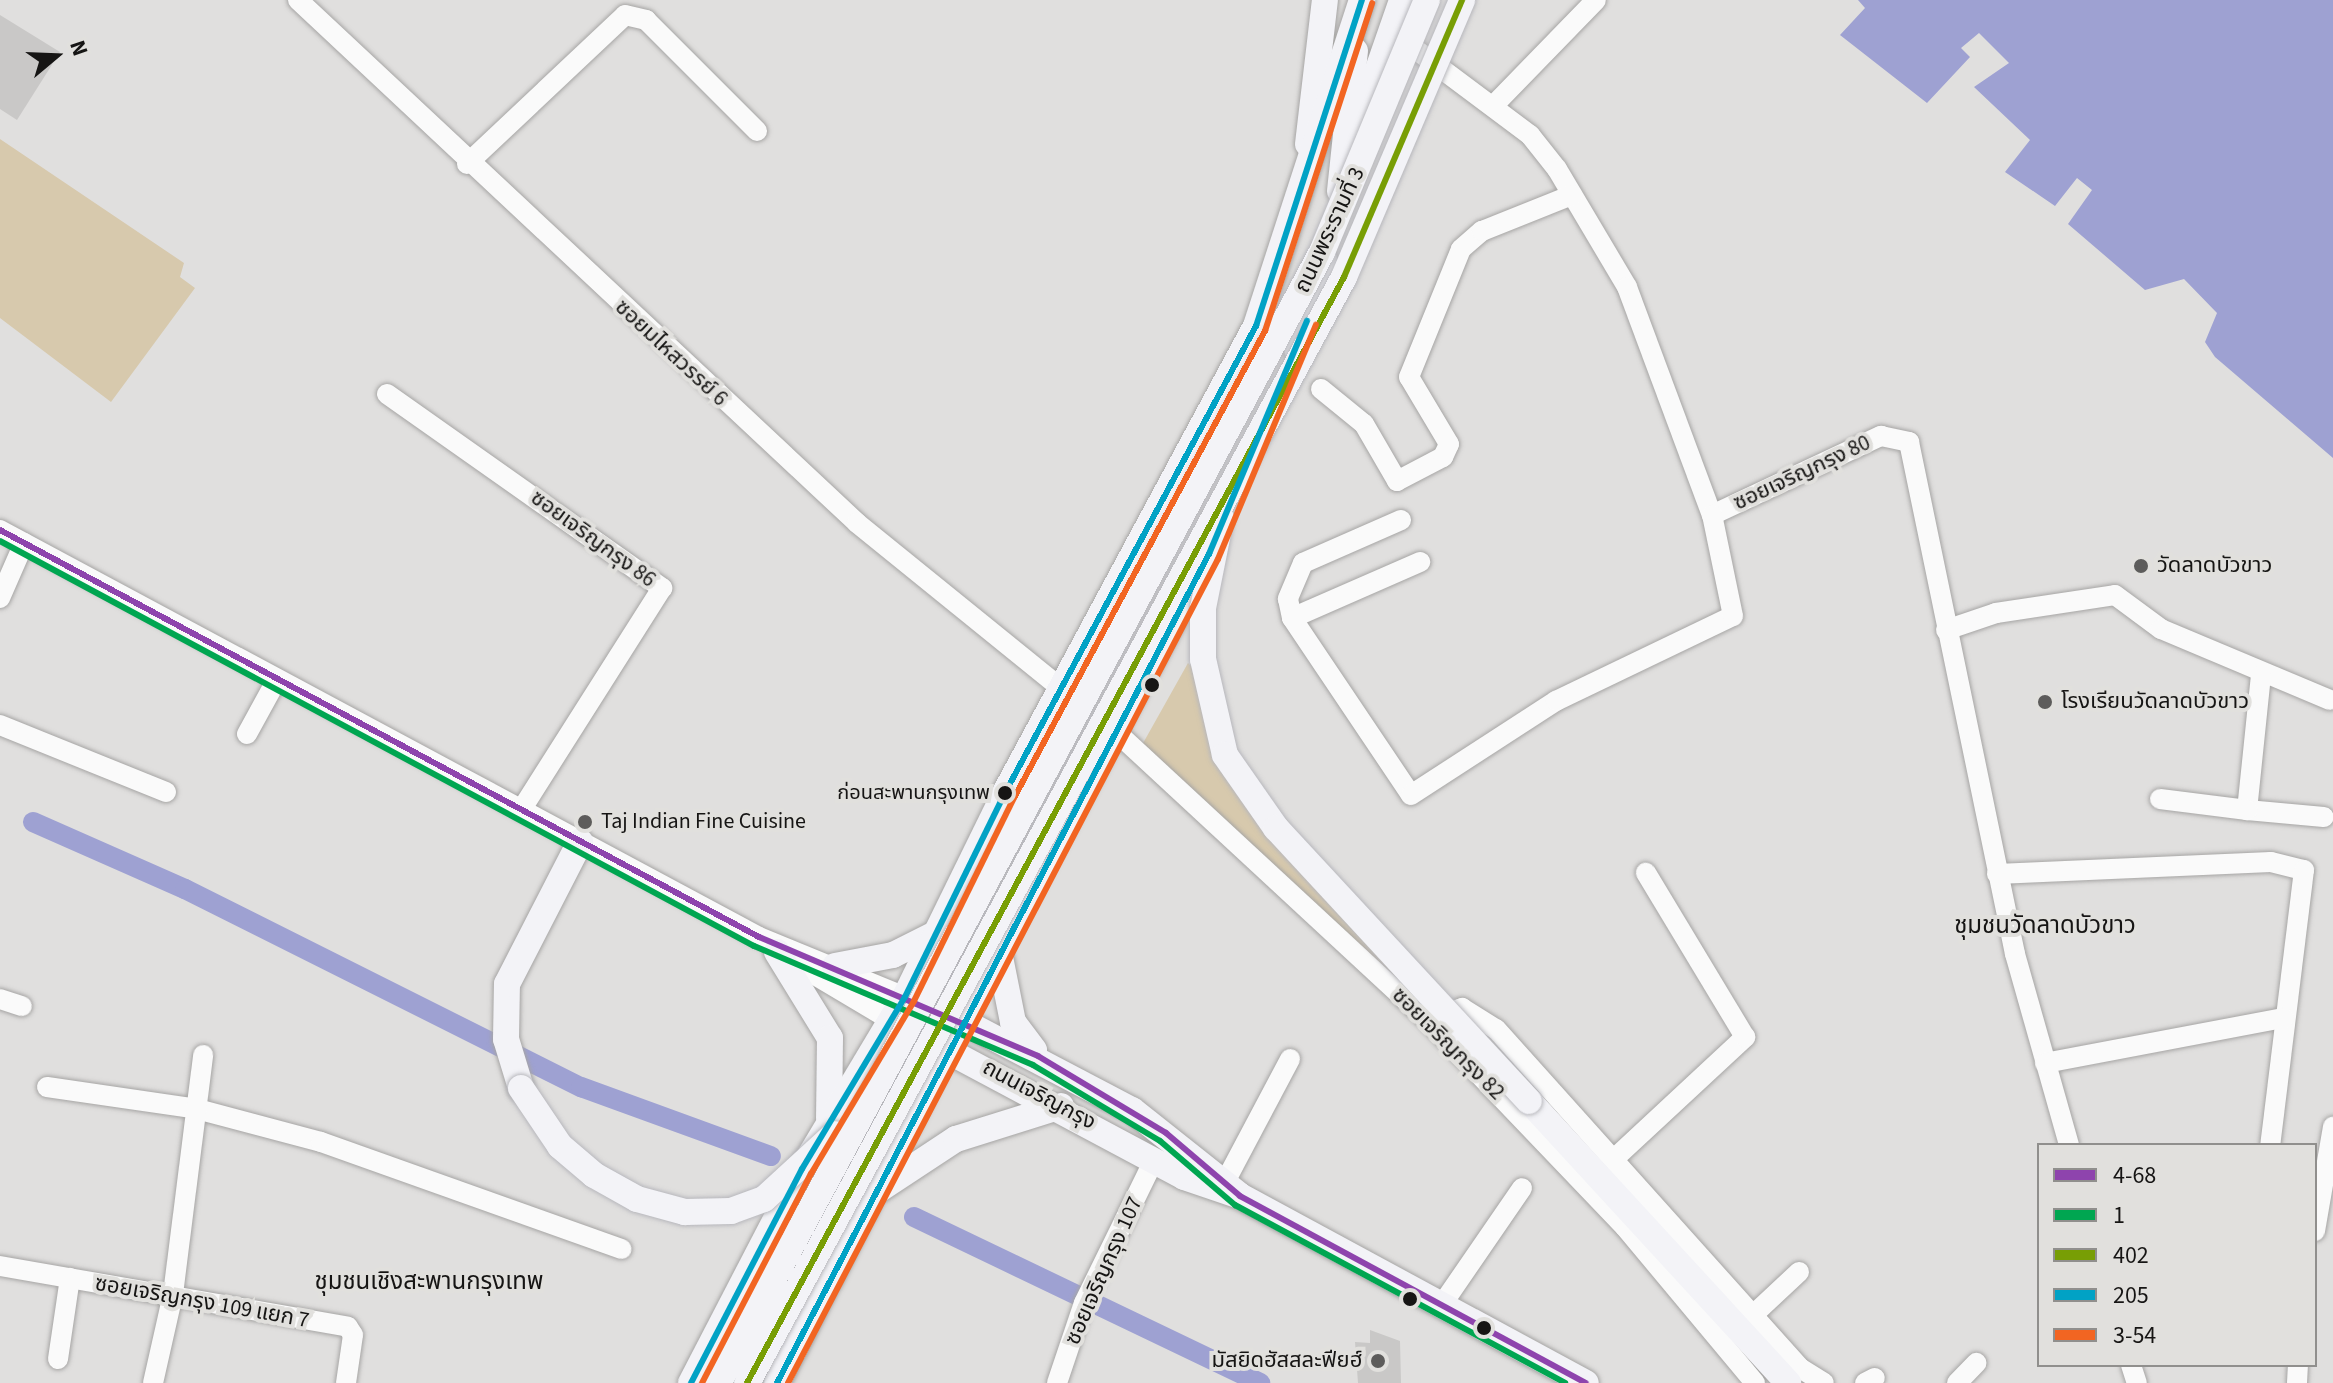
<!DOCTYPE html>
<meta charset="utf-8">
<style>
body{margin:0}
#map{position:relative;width:2333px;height:1383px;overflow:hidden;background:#e0dfde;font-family:"Source Sans 3","Noto Sans Thai",sans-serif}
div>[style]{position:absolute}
.green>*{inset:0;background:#d7c9ad}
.water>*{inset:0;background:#9ea1d2}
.canal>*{height:20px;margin:-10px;padding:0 10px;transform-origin:10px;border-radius:10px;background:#9ea1d2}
.building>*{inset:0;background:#c9c8c7}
.roads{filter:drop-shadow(0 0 2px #a6a5a4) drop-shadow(0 0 2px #a6a5a4)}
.minor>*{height:20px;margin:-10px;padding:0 10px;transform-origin:10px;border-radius:10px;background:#fafafa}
.major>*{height:26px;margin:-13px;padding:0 13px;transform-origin:13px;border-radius:13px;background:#f3f3f7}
.bridges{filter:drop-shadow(0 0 2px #b7b7bc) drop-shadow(0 0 2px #b7b7bc)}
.major-bridge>*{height:26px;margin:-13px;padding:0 13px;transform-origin:13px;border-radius:13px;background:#f3f3f7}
.bus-1>*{height:6px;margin:-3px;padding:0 3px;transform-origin:3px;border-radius:3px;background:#8e44ad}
.bus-2>*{height:6px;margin:-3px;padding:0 3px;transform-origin:3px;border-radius:3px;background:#00a651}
.bus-3>*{height:6px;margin:-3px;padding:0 3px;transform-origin:3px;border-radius:3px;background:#789e05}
.bus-4>*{height:6px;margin:-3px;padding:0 3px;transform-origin:3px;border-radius:3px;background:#01a2c5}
.bus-5>*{height:6px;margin:-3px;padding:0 3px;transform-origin:3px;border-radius:3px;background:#f26522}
.dots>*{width:22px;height:22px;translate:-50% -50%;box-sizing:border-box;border:4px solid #e1e0dd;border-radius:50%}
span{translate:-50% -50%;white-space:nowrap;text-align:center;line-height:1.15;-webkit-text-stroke:8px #e1e0dd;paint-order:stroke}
.bus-label{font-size:20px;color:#161514}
.right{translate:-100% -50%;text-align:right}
.street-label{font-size:22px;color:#161514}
.poi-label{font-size:22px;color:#161514}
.left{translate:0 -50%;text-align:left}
.neighbourhood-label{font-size:24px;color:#161514}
.legend{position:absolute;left:2037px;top:1143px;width:280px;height:224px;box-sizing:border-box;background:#e1e0dd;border:2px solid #908f8d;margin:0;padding:10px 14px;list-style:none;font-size:24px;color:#161514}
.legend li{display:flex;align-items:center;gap:16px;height:40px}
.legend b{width:40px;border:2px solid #908f8d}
.north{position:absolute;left:16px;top:16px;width:80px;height:80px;-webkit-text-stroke:6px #e1e0dd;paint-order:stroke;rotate:71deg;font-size:22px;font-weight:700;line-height:32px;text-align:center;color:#161514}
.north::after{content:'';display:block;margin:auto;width:28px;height:36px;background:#161514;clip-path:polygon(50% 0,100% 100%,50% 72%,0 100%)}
</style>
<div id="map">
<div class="green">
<div style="clip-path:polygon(0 139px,184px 263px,180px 277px,195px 288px,111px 402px,0 318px)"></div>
<div style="clip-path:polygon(1188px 663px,1218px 693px,1229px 749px,1430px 1014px,1142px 745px)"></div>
</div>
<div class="water">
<div style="clip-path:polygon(1858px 0,2333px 0,2333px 458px,2215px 357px,2205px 342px,2217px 313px,2184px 279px,2145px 290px,2068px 224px,2092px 190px,2077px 178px,2055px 206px,2005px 172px,2030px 140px,1974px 87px,2009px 63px,1979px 33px,1961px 48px,1970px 57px,1927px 103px,1840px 35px,1865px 8px)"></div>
</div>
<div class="canal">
<div style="left:33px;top:822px;width:166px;rotate:23.8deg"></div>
<div style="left:185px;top:889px;width:443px;rotate:26.6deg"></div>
<div style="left:581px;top:1087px;width:202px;rotate:20deg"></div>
<div style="left:914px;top:1217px;width:384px;rotate:25.6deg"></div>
</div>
<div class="building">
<div style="clip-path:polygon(0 15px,60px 52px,17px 120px,0 109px)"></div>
<div style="clip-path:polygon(1370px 1330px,1400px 1341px,1401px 1383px,1358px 1383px,1355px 1342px,1370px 1343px)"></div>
</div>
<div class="roads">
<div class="minor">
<div style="left:298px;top:0;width:766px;rotate:43.09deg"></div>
<div style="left:857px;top:523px;width:262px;rotate:39deg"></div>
<div style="left:1399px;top:37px;width:164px;rotate:36.8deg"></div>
<div style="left:1530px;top:135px;width:43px;rotate:51.5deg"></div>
<div style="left:1557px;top:169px;width:137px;rotate:59.3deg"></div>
<div style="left:1627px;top:287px;width:243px;rotate:69.6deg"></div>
<div style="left:1712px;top:515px;width:187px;rotate:-25.1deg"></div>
<div style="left:1881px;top:436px;width:29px;rotate:12deg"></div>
<div style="left:1909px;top:442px;width:523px;rotate:78.3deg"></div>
<div style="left:2015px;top:954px;width:198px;rotate:74.2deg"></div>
<div style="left:1494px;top:105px;width:146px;rotate:-45.8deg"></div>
<div style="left:467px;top:164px;width:217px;rotate:-43.3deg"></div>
<div style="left:625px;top:15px;width:22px;rotate:13deg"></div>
<div style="left:646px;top:20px;width:157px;rotate:45deg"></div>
<div style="left:1321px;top:389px;width:55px;rotate:39.1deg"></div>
<div style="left:1364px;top:424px;width:66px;rotate:59.9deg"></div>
<div style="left:1397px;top:481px;width:52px;rotate:-27.6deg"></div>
<div style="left:1443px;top:457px;width:14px;rotate:-65deg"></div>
<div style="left:1449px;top:444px;width:78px;rotate:-120.8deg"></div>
<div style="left:1409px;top:377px;width:138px;rotate:-67.9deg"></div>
<div style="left:1461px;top:249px;width:28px;rotate:-41deg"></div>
<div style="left:1482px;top:231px;width:97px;rotate:-21.8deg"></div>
<div style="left:387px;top:394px;width:337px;rotate:35.2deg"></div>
<div style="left:662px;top:588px;width:263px;rotate:122.4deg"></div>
<div style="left:1401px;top:520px;width:107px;rotate:156.3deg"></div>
<div style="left:1303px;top:563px;width:39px;rotate:113deg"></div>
<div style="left:1288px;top:599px;width:19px;rotate:78deg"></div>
<div style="left:1292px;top:618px;width:213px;rotate:56.1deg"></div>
<div style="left:1411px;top:795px;width:173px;rotate:-33deg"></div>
<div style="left:1556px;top:701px;width:196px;rotate:-25.7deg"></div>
<div style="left:1733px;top:616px;width:103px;rotate:-101.7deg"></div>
<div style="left:0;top:530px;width:861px;rotate:28.2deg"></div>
<div style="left:759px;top:937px;width:158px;rotate:22.3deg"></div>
<div style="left:0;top:598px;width:60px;rotate:-66.4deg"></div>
<div style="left:1292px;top:618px;width:140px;rotate:-23.6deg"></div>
<div style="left:1946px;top:630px;width:53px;rotate:-18.8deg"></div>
<div style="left:1996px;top:613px;width:120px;rotate:-8.6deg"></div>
<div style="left:2115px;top:595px;width:57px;rotate:36.5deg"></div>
<div style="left:2161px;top:629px;width:183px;rotate:22.8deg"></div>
<div style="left:2261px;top:675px;width:136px;rotate:95.9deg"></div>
<div style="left:2247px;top:810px;width:77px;rotate:5.2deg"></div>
<div style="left:0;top:725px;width:179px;rotate:22deg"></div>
<div style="left:1114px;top:730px;width:430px;rotate:42.8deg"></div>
<div style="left:1429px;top:1022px;width:284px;rotate:46.3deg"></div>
<div style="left:1625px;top:1227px;width:203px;rotate:50.2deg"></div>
<div style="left:247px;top:734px;width:60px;rotate:-61.3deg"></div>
<div style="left:2160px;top:799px;width:88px;rotate:7.2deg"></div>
<div style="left:1997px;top:874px;width:274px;rotate:-2.5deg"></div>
<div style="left:2271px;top:862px;width:34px;rotate:14deg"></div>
<div style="left:2304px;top:870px;width:277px;rotate:97deg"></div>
<div style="left:781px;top:955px;width:129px;rotate:30.7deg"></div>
<div style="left:0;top:999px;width:23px;rotate:18deg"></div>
<div style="left:1436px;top:1017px;width:28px;rotate:-19deg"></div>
<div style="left:1462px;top:1008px;width:40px;rotate:32deg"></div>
<div style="left:1496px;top:1029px;width:455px;rotate:48.1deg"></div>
<div style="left:1800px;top:1368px;width:28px;rotate:32deg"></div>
<div style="left:2045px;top:1063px;width:243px;rotate:-10.7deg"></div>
<div style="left:47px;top:1087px;width:152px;rotate:8.3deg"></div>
<div style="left:197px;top:1109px;width:128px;rotate:14.9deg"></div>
<div style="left:321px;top:1142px;width:319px;rotate:19.6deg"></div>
<div style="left:1615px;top:1158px;width:178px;rotate:-42.9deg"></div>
<div style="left:1745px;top:1037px;width:192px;rotate:-121.1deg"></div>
<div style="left:1226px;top:1180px;width:137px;rotate:-62.1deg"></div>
<div style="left:2315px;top:1231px;width:106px;rotate:-80.2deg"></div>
<div style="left:0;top:1266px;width:353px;rotate:9.9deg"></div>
<div style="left:348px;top:1327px;width:9px;rotate:58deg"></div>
<div style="left:353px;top:1335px;width:49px;rotate:98.3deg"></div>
<div style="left:1441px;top:1306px;width:143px;rotate:-55.5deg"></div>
<div style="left:1753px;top:1315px;width:63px;rotate:-43.1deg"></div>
<div style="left:58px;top:1359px;width:82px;rotate:-81.6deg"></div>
<div style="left:2131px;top:1365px;width:19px;rotate:72deg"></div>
<div style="left:153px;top:1383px;width:91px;rotate:-77.3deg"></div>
<div style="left:173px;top:1294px;width:241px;rotate:-82.8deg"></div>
<div style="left:1057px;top:1383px;width:84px;rotate:-71.4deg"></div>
<div style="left:1084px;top:1303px;width:159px;rotate:-63.9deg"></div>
<div style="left:1865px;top:1383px;width:11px;rotate:-27deg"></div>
<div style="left:1957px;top:1383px;width:28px;rotate:-46deg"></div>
<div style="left:2297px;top:1383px;width:18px;rotate:-87deg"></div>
</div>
<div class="major">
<div style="left:1361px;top:118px;width:125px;rotate:-70.8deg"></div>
<div style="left:1308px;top:144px;width:145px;rotate:-83.3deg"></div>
<div style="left:1340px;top:191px;width:141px;rotate:-83.9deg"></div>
<div style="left:1297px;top:349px;width:93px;rotate:-73.1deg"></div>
<div style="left:998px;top:947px;width:76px;rotate:78.7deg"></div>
<div style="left:1013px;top:1022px;width:35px;rotate:53deg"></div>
<div style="left:777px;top:952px;width:101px;rotate:58.4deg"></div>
<div style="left:830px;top:1038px;width:80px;rotate:90.7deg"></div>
<div style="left:835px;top:966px;width:59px;rotate:-10.7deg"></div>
<div style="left:893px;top:955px;width:49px;rotate:-26.6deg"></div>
<div style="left:947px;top:1013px;width:209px;rotate:27.7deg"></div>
<div style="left:1132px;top:1110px;width:135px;rotate:38.4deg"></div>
<div style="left:892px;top:1021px;width:331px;rotate:28.1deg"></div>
<div style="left:1184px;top:1177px;width:59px;rotate:18.7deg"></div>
<div style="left:1240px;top:1196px;width:393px;rotate:28.4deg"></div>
<div style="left:521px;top:1088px;width:51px;rotate:-107deg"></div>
<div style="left:506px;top:1039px;width:55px;rotate:-89deg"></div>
<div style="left:507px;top:984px;width:160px;rotate:-62.8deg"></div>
<div style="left:1529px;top:1101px;width:383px;rotate:47.4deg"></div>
<div style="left:877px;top:1191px;width:95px;rotate:-33.4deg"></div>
<div style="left:956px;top:1139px;width:110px;rotate:-17.4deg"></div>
<div style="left:691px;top:1383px;width:241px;rotate:-62.6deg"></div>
<div style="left:802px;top:1169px;width:200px;rotate:-59.1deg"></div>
<div style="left:905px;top:997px;width:229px;rotate:-63.9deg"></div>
<div style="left:1006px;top:791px;width:528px;rotate:-61.74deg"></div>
<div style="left:1256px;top:326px;width:343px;rotate:-72deg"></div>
<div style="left:777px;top:1383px;width:489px;rotate:-63.1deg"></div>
<div style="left:998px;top:947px;width:451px;rotate:-61.8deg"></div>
</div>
</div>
<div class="bridges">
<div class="major-bridge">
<div style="left:1221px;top:518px;width:92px;rotate:101.3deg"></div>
<div style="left:1203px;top:608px;width:51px;rotate:90deg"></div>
<div style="left:1203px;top:659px;width:98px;rotate:77.1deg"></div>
<div style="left:1225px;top:755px;width:89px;rotate:55.1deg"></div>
<div style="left:1276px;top:828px;width:372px;rotate:47.2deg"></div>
<div style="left:521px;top:1088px;width:70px;rotate:56.1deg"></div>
<div style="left:560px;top:1146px;width:45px;rotate:40.5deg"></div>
<div style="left:594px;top:1175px;width:49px;rotate:29.2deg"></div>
<div style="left:637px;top:1199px;width:50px;rotate:15.2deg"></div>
<div style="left:685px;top:1212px;width:46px;rotate:-1.2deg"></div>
<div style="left:731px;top:1211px;width:35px;rotate:-20deg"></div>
<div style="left:764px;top:1199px;width:96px;rotate:-42.5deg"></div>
<div style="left:718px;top:1383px;width:1282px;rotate:-61.9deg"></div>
<div style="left:1322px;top:252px;width:273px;rotate:-67.4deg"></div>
<div style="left:747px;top:1383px;width:1257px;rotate:-61.64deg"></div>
<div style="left:1344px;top:277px;width:301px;rotate:-66.9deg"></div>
</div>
</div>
<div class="bus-1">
<div style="left:0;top:530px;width:861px;rotate:28.2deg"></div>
<div style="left:759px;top:937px;width:303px;rotate:23.1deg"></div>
<div style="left:1038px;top:1056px;width:149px;rotate:31deg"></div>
<div style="left:1166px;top:1133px;width:97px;rotate:40.4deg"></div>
<div style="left:1240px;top:1196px;width:393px;rotate:28.4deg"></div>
</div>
<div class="bus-2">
<div style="left:0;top:541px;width:856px;rotate:28.24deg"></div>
<div style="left:754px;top:946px;width:303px;rotate:23.1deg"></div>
<div style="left:1033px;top:1065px;width:148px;rotate:30.9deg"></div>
<div style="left:1160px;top:1141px;width:99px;rotate:40.5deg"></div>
<div style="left:1235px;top:1205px;width:375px;rotate:28.3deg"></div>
</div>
<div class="bus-3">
<div style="left:747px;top:1383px;width:1257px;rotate:-61.64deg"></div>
<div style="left:1344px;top:277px;width:301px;rotate:-66.9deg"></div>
</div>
<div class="bus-4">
<div style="left:691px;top:1383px;width:241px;rotate:-62.6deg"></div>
<div style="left:802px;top:1169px;width:200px;rotate:-59.1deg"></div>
<div style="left:905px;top:997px;width:229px;rotate:-63.9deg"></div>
<div style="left:1006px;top:791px;width:528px;rotate:-61.74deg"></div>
<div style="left:1256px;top:326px;width:343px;rotate:-72deg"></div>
<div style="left:777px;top:1383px;width:935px;rotate:-62.48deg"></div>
<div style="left:1209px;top:554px;width:253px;rotate:-67.2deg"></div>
</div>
<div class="bus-5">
<div style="left:702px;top:1383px;width:236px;rotate:-62.5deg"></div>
<div style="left:811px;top:1174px;width:201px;rotate:-59.2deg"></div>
<div style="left:914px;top:1001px;width:229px;rotate:-63.8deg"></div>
<div style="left:1015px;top:796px;width:528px;rotate:-61.74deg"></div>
<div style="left:1265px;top:331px;width:345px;rotate:-71.9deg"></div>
<div style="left:788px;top:1383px;width:929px;rotate:-62.44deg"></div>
<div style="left:1218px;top:559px;width:254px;rotate:-67.3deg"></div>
</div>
<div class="dots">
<div style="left:2141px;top:566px;background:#5d5c5b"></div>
<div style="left:1152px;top:685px;background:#161514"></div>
<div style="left:2045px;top:702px;background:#5d5c5b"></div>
<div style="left:1005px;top:793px;background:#161514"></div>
<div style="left:585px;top:822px;background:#5d5c5b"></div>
<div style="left:1410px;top:1299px;background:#161514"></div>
<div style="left:1484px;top:1328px;background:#161514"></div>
<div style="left:1378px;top:1361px;background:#5d5c5b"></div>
</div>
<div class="bus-label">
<span class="right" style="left:990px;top:793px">ก่อนสะพานกรุงเทพ</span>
</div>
<div class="street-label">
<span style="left:1330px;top:230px;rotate:-65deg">ถนนพระรามที่ 3</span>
<span style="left:671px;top:353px;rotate:43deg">ซอยมไหสวรรย์ 6</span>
<span style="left:1802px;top:473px;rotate:-25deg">ซอยเจริญกรุง 80</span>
<span style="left:593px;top:539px;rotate:36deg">ซอยเจริญกรุง 86</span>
<span style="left:1448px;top:1044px;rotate:45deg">ซอยเจริญกรุง 82</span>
<span style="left:1039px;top:1095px;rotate:28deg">ถนนเจริญกรุง</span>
<span style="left:1104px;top:1271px;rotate:-66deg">ซอยเจริญกรุง 107</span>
<span style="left:202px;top:1302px;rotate:10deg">ซอยเจริญกรุง 109 แยก 7</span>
</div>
<div class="poi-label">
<span class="left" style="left:2157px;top:566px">วัดลาดบัวขาว</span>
<span class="left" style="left:2061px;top:702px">โรงเรียนวัดลาดบัวขาว</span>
<span class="left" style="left:601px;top:822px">Taj Indian Fine Cuisine</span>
<span class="right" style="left:1362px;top:1361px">มัสยิดฮัสสละฟียฮ์</span>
</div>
<div class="neighbourhood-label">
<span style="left:2045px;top:926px">ชุมชนวัดลาดบัวขาว</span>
<span style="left:429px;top:1282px">ชุมชนเชิงสะพานกรุงเทพ</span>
</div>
<ul class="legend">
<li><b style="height:10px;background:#8e44ad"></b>4-68</li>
<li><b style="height:10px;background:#00a651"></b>1</li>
<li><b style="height:10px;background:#789e05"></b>402</li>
<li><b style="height:10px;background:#01a2c5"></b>205</li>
<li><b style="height:10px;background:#f26522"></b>3-54</li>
</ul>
<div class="north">N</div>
</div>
